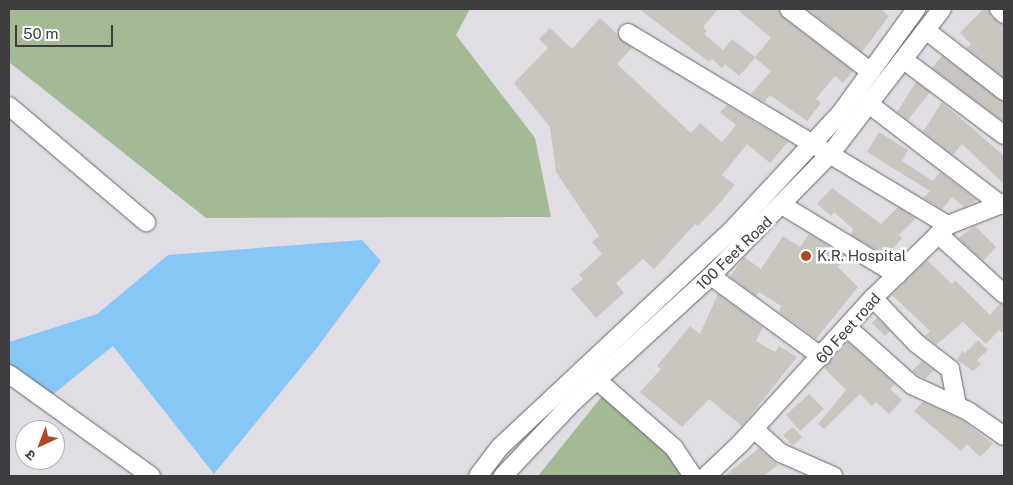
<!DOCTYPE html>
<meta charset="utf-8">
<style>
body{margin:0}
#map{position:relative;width:1013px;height:485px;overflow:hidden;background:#e1dde4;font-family:"Public Sans","Noto Sans Devanagari",sans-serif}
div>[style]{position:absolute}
.green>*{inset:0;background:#a3ba94}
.water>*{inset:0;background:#86c7f7}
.building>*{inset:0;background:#cbc5c0}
.roads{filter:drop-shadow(0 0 1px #676469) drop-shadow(0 0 1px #676469)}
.minor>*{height:18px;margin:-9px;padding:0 9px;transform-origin:9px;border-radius:9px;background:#fff}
.dots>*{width:14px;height:14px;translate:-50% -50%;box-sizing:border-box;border:2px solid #fff;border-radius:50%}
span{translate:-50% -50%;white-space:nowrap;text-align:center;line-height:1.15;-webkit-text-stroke:5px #fff;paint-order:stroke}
.street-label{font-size:15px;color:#3e3c3f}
.poi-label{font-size:15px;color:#3e3c3f}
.left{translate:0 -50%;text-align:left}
.frame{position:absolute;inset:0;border:10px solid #3e3c3f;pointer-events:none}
.north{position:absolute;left:15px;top:420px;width:50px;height:50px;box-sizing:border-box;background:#fff;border:1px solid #b2b1b2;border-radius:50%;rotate:223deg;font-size:14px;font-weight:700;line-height:20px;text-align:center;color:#3e3c3f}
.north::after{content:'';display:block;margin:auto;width:18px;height:22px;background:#af4822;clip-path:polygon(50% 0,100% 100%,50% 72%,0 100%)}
.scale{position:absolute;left:15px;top:25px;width:98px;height:22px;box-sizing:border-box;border:2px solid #3e3c3f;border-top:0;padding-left:6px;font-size:15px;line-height:18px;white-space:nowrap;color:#3e3c3f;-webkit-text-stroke:4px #fff;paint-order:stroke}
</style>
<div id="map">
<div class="green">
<div style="clip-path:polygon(9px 9px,470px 9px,456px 35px,535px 138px,551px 217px,206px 218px,9px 62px)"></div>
<div style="clip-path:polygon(611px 385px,697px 476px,538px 476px)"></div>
</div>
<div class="water">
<div style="clip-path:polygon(362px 240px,381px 261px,316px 349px,214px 474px,113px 346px,41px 404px,9px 369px,9px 342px,97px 314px,168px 255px)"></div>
</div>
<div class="building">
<div style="clip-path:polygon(639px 9px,718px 9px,703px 27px,707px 31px,704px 34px,723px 50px,732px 39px,755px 57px,771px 38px,737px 9px,779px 9px,783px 17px,853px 71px,843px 83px,835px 76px,816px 99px,821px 103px,807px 121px,770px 95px,764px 102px,751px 94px,771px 71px,755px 58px,739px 76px,725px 64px,722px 68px,712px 59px,709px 62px)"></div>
<div style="clip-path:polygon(806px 9px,881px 9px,889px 16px,862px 52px)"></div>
<div style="clip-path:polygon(983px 9px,989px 9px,991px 17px,1004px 24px,1004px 78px,966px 48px,971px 44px,960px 33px)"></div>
<div style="clip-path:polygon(600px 18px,632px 48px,617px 64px,691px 133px,700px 123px,722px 142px,736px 125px,720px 112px,727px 105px,788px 142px,770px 163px,747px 144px,722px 175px,735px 185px,720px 203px,698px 226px,695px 224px,654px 269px,643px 259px,616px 283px,624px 293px,596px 318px,571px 289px,583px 279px,579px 275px,602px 254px,592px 242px,599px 236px,556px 172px,550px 127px,514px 83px,548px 48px,539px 39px,550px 28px,572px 49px)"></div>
<div style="clip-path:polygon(942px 56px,1004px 101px,1004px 122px,932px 68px)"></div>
<div style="clip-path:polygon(916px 82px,930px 92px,908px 120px,897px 112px)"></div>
<div style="clip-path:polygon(942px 102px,1004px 156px,1004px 184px,962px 144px,953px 155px,923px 132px)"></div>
<div style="clip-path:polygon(879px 132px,908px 150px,902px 161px,933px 181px,940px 172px,977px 200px,964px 207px,952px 197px,942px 209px,923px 198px,930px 191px,867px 152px)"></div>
<div style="clip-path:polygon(832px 188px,881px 224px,898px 207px,916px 218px,899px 235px,902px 238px,887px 256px,851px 235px,853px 229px,834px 212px,831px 216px,817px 204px)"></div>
<div style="clip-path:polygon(975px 226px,996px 247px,983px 261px,958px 238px)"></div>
<div style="clip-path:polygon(809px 234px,848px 257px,838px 267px,858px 287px,816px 339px,779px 312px,781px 306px,759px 292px,756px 296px,730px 277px,744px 257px,761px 269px,783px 236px,800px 247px)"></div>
<div style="clip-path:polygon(927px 260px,952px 284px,955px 280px,990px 315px,1000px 304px,1004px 304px,1004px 334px,999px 330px,986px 344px,963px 322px,936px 345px,925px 336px,930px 331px,892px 295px)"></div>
<div style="clip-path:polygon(718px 294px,763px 327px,756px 341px,775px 352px,779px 346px,797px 357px,742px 426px,709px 399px,682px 427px,640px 392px,661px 369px,657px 366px,690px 326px,700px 334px)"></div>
<div style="clip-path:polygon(877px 318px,890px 331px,885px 336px,872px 323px)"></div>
<div style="clip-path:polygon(978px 340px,988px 350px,977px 360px,981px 364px,973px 371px,957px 360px,962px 351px,965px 353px)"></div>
<div style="clip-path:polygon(848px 342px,895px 384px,890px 389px,902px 400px,889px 414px,876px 402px,872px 406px,860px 394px,824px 429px,818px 424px,846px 390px,824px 368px)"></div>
<div style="clip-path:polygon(922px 361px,934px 370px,925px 379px,912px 371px)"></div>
<div style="clip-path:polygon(809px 394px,824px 409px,800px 431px,786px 415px)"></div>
<div style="clip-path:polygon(923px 402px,963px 420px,993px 444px,980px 457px,967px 444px,961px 451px,914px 411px)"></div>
<div style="clip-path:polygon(793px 427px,802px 437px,793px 446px,783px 435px)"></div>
<div style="clip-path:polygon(759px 448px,778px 465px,764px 476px,725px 476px)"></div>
</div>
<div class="roads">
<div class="minor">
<div style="left:789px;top:9px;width:103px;rotate:37.5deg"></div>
<div style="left:999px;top:9px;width:7px;rotate:45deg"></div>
<div style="left:927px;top:31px;width:98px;rotate:37.9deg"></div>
<div style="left:628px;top:33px;width:373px;rotate:31deg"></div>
<div style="left:904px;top:60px;width:125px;rotate:36.9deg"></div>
<div style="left:869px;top:104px;width:166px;rotate:37.4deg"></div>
<div style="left:9px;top:106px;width:180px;rotate:40.3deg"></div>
<div style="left:782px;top:205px;width:135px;rotate:31.3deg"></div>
<div style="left:938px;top:234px;width:89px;rotate:42.3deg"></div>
<div style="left:711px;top:276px;width:137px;rotate:36.1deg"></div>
<div style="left:873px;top:298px;width:62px;rotate:46.3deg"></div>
<div style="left:916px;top:343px;width:43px;rotate:37.4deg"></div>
<div style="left:950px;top:369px;width:37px;rotate:79deg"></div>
<div style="left:848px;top:328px;width:86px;rotate:41.7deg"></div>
<div style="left:912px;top:385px;width:62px;rotate:24.9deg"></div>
<div style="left:968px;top:411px;width:44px;rotate:34.8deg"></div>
<div style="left:9px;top:374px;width:175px;rotate:35.7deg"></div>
<div style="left:597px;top:380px;width:103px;rotate:41.4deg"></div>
<div style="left:674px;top:448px;width:34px;rotate:56deg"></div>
<div style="left:754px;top:429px;width:36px;rotate:42deg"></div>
<div style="left:781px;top:453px;width:57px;rotate:23.9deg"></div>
<div style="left:478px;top:476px;width:36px;rotate:-53deg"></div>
<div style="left:500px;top:447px;width:319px;rotate:-43.1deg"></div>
<div style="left:733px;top:229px;width:157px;rotate:-47.1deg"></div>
<div style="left:840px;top:114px;width:130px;rotate:-54.1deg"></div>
<div style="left:503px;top:476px;width:103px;rotate:-46.6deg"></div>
<div style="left:574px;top:401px;width:185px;rotate:-42.4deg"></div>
<div style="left:711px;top:276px;width:172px;rotate:-45.7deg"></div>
<div style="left:831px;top:153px;width:182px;rotate:-52.4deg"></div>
<div style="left:706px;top:476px;width:47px;rotate:-43.3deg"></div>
<div style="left:740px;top:444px;width:197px;rotate:-47.7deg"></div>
<div style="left:873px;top:298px;width:105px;rotate:-44.2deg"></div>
<div style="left:948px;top:225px;width:60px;rotate:-21.4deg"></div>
</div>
</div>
<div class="dots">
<div style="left:806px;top:256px;background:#af4822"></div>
</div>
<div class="street-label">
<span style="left:734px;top:253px;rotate:-44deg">100 Feet Road</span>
<span style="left:848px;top:328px;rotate:-48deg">60 Feet road</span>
</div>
<div class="poi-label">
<span class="left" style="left:817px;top:256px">K.R. Hospital</span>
</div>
<div class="frame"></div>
<div class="north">उ</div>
<div class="scale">50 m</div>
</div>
